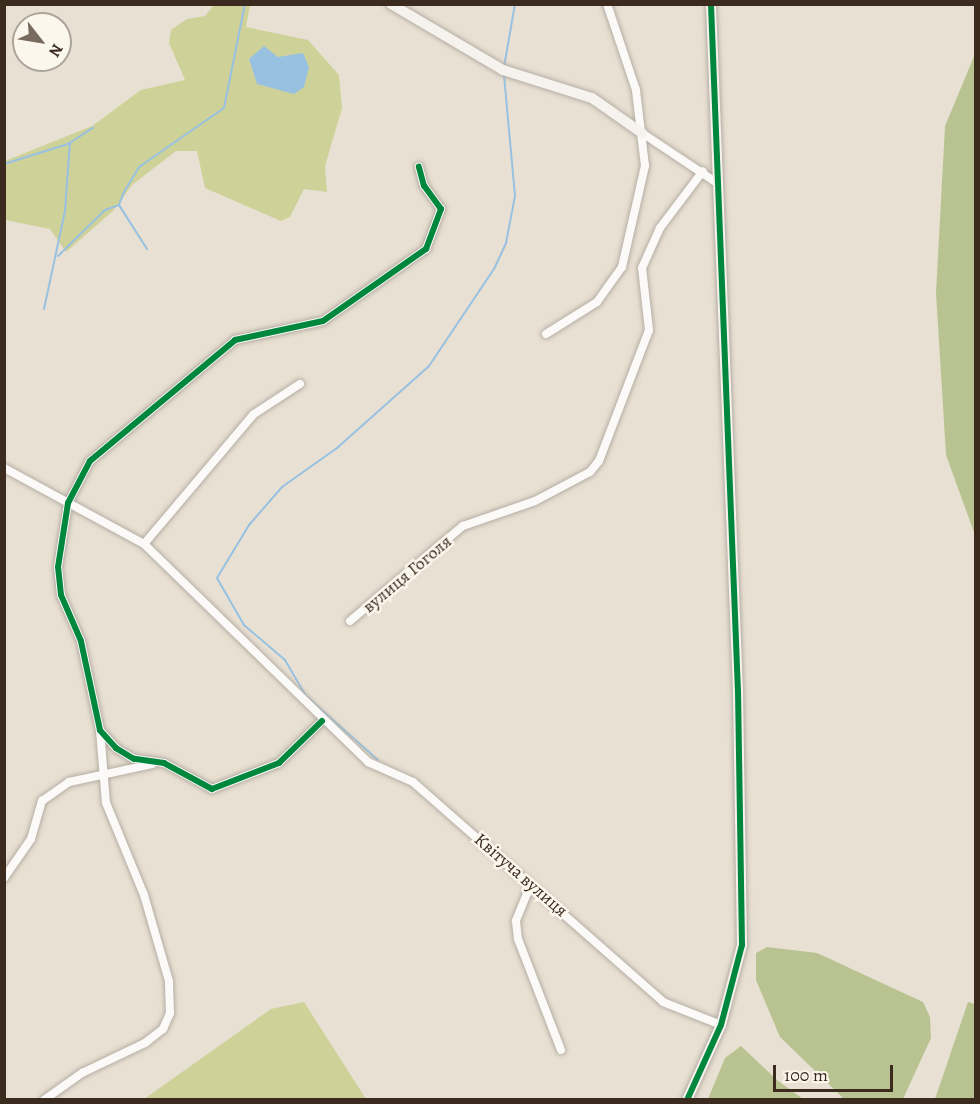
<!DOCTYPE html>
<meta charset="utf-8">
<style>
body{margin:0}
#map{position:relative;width:980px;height:1104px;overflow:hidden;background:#e8e0d2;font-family:Alegreya,serif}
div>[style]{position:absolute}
.green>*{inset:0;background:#ced298}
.forest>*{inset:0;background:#b9c392}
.water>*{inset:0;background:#98c1e1}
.stream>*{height:2px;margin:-1px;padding:0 1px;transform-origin:1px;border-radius:1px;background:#98c1e1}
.roads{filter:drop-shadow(0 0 2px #b5aea4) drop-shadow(0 0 2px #b5aea4)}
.street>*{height:8px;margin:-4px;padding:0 4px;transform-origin:4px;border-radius:4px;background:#fcfaf8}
.secondary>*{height:10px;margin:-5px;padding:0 5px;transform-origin:5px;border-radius:5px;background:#f6f2ed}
.cycleway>*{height:6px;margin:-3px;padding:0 3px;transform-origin:3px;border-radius:3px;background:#00873e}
span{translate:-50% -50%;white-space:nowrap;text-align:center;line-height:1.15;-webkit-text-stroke:5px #fbf7ec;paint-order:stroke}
.street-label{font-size:18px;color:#3b2a1e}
.frame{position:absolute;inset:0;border:6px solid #3b2a1e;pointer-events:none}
.north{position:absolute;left:12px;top:12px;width:60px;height:60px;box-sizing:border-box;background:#fbf7ec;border:2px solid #aea59a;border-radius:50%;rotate:121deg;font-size:16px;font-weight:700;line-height:24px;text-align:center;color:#3b2a1e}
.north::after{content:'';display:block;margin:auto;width:21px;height:27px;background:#786a5d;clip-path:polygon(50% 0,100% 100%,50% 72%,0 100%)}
.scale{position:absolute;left:773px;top:1065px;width:120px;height:27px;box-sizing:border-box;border:3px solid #3b2a1e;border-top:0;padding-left:8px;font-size:18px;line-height:21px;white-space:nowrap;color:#3b2a1e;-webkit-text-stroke:4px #fbf7ec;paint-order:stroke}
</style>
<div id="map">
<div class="green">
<div style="clip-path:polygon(214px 5px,250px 5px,246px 27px,308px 40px,339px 75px,342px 108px,325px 166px,327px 192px,304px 189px,290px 217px,281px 221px,205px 188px,197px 151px,176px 151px,132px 185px,113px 211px,66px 252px,50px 229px,5px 220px,5px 161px,92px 126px,141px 90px,185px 80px,169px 43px,171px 30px,187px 19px,205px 16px)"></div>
<div style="clip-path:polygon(304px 1002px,366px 1099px,144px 1099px,271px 1009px)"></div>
</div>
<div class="forest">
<div style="clip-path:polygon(975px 54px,975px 535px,946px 455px,936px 293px,945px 126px)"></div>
<div style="clip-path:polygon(767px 947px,817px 953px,923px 1002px,930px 1017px,931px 1038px,903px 1099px,844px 1099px,780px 1037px,756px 980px,756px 953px)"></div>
<div style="clip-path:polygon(968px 1002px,975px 1004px,975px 1099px,935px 1099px)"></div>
<div style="clip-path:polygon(741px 1046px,777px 1080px,803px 1099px,708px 1099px,725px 1058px)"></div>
</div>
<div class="water">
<div style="clip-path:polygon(264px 46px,278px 57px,303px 53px,309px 67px,304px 87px,294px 94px,257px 84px,249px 59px)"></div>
</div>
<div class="stream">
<div style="left:504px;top:67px;width:64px;rotate:-80.1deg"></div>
<div style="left:4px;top:164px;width:67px;rotate:-17.4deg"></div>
<div style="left:68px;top:144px;width:30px;rotate:-33deg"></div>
<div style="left:147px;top:249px;width:52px;rotate:-122.5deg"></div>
<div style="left:119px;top:205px;width:14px;rotate:-69deg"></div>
<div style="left:124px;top:192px;width:29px;rotate:-59deg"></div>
<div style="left:139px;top:167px;width:103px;rotate:-34.8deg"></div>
<div style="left:224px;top:108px;width:106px;rotate:-78.6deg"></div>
<div style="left:58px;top:256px;width:66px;rotate:-44.4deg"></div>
<div style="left:105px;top:210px;width:15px;rotate:-20deg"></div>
<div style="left:44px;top:309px;width:100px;rotate:-77.9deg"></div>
<div style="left:65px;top:211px;width:69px;rotate:-85.9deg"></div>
<div style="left:378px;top:760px;width:96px;rotate:-138.4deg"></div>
<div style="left:306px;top:696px;width:42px;rotate:-120.3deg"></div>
<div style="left:285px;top:660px;width:54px;rotate:-139.5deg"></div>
<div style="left:244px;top:625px;width:54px;rotate:-119.9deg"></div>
<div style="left:217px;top:578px;width:62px;rotate:-58.9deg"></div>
<div style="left:249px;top:525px;width:50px;rotate:-49deg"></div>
<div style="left:282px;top:487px;width:67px;rotate:-35.3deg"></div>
<div style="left:337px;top:448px;width:123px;rotate:-41.7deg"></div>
<div style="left:429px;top:366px;width:117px;rotate:-56.2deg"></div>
<div style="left:494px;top:269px;width:29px;rotate:-65deg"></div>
<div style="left:506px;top:243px;width:48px;rotate:-79.2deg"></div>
<div style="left:515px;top:196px;width:121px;rotate:-95.2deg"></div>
</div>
<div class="roads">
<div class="street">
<div style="left:642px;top:133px;width:90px;rotate:33.7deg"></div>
<div style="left:546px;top:334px;width:60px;rotate:-32.1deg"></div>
<div style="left:597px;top:302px;width:43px;rotate:-54.5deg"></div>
<div style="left:622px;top:267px;width:104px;rotate:-77.2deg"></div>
<div style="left:645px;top:166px;width:77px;rotate:-96.8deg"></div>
<div style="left:636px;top:90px;width:91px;rotate:-108.6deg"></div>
<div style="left:4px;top:468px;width:159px;rotate:28.5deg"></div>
<div style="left:144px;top:544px;width:313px;rotate:44.2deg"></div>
<div style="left:368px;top:762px;width:49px;rotate:24deg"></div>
<div style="left:413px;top:782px;width:333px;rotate:41.3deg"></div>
<div style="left:663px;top:1002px;width:62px;rotate:21.6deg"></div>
<div style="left:144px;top:544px;width:170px;rotate:-49.8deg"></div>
<div style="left:254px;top:414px;width:55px;rotate:-33.1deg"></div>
<div style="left:350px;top:621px;width:148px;rotate:-40.1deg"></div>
<div style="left:463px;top:526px;width:76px;rotate:-19.1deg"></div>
<div style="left:535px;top:501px;width:62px;rotate:-27.8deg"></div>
<div style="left:590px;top:472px;width:14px;rotate:-51deg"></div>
<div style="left:599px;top:461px;width:140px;rotate:-69.1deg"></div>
<div style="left:649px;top:330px;width:62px;rotate:-96.4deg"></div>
<div style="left:642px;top:268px;width:44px;rotate:-65.8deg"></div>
<div style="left:660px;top:228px;width:71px;rotate:-53deg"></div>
<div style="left:322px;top:721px;width:60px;rotate:135.7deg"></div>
<div style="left:279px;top:763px;width:72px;rotate:158.8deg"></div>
<div style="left:212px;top:789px;width:55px;rotate:-151.6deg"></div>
<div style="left:164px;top:763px;width:30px;rotate:-172deg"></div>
<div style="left:134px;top:759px;width:21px;rotate:-149deg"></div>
<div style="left:116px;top:748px;width:24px;rotate:-132deg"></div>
<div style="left:100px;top:730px;width:91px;rotate:-102.1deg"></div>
<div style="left:81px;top:641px;width:50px;rotate:-113.5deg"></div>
<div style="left:61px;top:595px;width:28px;rotate:-96deg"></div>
<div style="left:58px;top:567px;width:65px;rotate:-81.1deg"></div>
<div style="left:68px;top:503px;width:47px;rotate:-62.4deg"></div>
<div style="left:90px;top:461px;width:189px;rotate:-39.8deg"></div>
<div style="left:235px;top:340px;width:90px;rotate:-12.2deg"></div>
<div style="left:323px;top:321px;width:126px;rotate:-35deg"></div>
<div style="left:426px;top:249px;width:43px;rotate:-69.4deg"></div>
<div style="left:441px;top:209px;width:29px;rotate:-126deg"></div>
<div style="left:424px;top:186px;width:20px;rotate:-105deg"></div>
<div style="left:4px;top:878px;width:47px;rotate:-55.3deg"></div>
<div style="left:31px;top:839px;width:40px;rotate:-74deg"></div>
<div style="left:42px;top:801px;width:33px;rotate:-35deg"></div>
<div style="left:69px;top:782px;width:85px;rotate:-12.2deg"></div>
<div style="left:530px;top:886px;width:38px;rotate:112deg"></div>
<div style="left:516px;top:921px;width:18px;rotate:84deg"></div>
<div style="left:518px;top:939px;width:119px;rotate:68.8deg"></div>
<div style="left:44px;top:1100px;width:47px;rotate:-35.4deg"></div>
<div style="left:82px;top:1073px;width:70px;rotate:-25.5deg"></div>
<div style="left:145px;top:1043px;width:23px;rotate:-38deg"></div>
<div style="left:163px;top:1029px;width:17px;rotate:-66deg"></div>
<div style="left:170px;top:1013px;width:32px;rotate:-92deg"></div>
<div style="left:169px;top:981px;width:90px;rotate:-106.2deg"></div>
<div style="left:144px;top:895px;width:100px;rotate:-112.4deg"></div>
<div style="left:106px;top:803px;width:73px;rotate:-94.7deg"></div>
</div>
<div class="secondary">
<div style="left:391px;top:4px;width:130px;rotate:30.5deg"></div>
<div style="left:503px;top:70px;width:93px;rotate:17.5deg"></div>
<div style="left:592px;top:98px;width:61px;rotate:35deg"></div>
<div style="left:687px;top:1100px;width:82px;rotate:-65.6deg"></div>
<div style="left:721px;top:1025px;width:83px;rotate:-75.3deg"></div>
<div style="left:742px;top:945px;width:253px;rotate:-90.9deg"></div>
<div style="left:738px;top:692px;width:689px;rotate:-92.25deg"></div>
</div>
</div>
<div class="cycleway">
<div style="left:322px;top:721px;width:60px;rotate:135.7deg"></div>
<div style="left:279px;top:763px;width:72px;rotate:158.8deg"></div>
<div style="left:212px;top:789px;width:55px;rotate:-151.6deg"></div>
<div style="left:164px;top:763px;width:30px;rotate:-172deg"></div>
<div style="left:134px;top:759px;width:21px;rotate:-149deg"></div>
<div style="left:116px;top:748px;width:24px;rotate:-132deg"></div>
<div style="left:100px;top:730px;width:91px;rotate:-102.1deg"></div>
<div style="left:81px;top:641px;width:50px;rotate:-113.5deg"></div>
<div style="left:61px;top:595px;width:28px;rotate:-96deg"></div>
<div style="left:58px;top:567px;width:65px;rotate:-81.1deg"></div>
<div style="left:68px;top:503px;width:47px;rotate:-62.4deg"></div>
<div style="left:90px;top:461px;width:189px;rotate:-39.8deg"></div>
<div style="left:235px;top:340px;width:90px;rotate:-12.2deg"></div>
<div style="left:323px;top:321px;width:126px;rotate:-35deg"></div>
<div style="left:426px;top:249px;width:43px;rotate:-69.4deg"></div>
<div style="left:441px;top:209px;width:29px;rotate:-126deg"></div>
<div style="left:424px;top:186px;width:20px;rotate:-105deg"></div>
<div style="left:687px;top:1100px;width:82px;rotate:-65.6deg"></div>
<div style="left:721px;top:1025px;width:83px;rotate:-75.3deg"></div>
<div style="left:742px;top:945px;width:253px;rotate:-90.9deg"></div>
<div style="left:738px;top:692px;width:689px;rotate:-92.25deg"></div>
</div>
<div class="street-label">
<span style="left:407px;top:574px;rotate:-40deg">вулиця Гоголя</span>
<span style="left:521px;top:875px;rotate:41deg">Квітуча вулиця</span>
</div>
<div class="frame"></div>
<div class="north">N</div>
<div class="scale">100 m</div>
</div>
